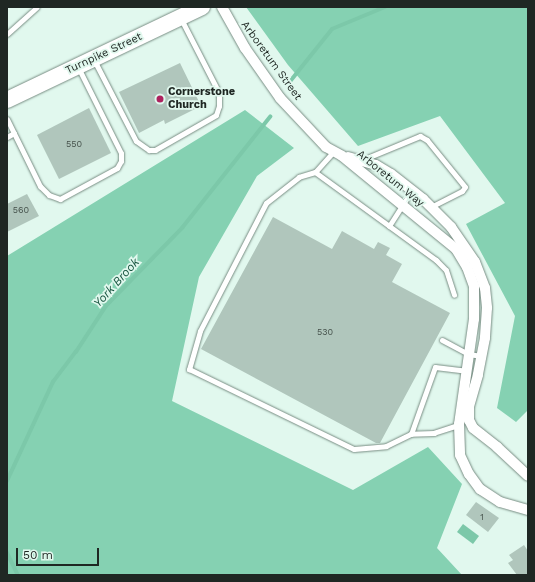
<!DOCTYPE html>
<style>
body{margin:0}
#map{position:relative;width:535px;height:582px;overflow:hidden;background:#e1f8ee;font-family:"Work Sans",sans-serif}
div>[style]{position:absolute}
.forest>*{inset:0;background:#85d1b2}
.water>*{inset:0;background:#7cc8a9}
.stream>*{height:3.5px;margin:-1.75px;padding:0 1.75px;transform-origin:1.75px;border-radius:1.75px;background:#7cc8a9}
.building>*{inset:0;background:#b0c6bc}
.roads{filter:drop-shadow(0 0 1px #788d83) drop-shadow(0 0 1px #788d83)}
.service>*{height:5px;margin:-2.5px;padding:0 2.5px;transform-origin:2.5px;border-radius:2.5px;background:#fff}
.minor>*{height:10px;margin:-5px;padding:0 5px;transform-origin:5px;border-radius:5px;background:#fff}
.primary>*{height:16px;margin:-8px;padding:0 8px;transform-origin:8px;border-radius:8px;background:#fff}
.dots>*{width:11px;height:11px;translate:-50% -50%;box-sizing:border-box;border:2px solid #e1f8ee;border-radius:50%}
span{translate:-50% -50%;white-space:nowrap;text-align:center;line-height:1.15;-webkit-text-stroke:3.5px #e1f8ee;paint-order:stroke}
.number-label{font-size:9px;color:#434f49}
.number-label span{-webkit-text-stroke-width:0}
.street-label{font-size:11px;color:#1f2723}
.poi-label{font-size:11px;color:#1f2723;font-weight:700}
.left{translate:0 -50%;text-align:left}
.water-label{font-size:12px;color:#185540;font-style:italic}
.frame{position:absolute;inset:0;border:8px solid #1f2723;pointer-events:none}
.scale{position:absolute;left:16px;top:548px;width:83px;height:18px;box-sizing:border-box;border:2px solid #1f2723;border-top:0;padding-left:5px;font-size:12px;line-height:14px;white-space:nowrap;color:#1f2723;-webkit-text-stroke:3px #e1f8ee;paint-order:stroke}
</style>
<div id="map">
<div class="forest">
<div style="clip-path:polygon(246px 7px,528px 7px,528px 410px,516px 422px,497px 408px,515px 316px,466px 224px,505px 203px,440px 116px,358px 146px,288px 65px)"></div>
<div style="clip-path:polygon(245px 110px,294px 148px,257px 176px,199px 277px,172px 401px,353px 490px,428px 447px,462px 484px,437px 548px,462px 575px,7px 575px,7px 256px)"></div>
</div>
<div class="water">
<div style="clip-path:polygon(463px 524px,479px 536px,473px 544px,457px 532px)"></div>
</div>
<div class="stream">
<div style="left:288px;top:84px;width:70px;rotate:-51.3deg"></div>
<div style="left:332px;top:29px;width:57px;rotate:-22.5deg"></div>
<div style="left:7px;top:481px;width:109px;rotate:-65.1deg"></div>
<div style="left:53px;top:382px;width:38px;rotate:-53deg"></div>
<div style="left:76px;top:352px;width:55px;rotate:-56.9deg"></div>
<div style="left:106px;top:306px;width:109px;rotate:-45.7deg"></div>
<div style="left:182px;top:228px;width:142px;rotate:-51.6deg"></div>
<div style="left:7px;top:552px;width:25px;rotate:64deg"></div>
</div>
<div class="building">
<div style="clip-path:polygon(180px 63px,201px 106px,165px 124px,164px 120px,139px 133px,119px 92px)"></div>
<div style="clip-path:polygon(89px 108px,111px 153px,59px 179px,37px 135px)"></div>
<div style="clip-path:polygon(27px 194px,39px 216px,7px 232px,7px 204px)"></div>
<div style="clip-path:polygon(273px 217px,332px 249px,342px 231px,374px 249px,378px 242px,390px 248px,386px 255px,402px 264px,392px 282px,450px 313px,380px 443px,376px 443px,201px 349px)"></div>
<div style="clip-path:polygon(476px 502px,499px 518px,488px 532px,466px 515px)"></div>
<div style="clip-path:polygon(524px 545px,528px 551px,528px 575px,517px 575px,508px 563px,513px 560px,509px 555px)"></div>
</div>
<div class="roads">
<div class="service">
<div style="left:7px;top:34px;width:40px;rotate:-42deg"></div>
<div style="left:94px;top:60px;width:91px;rotate:62.6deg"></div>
<div style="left:136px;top:141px;width:16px;rotate:35deg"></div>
<div style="left:149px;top:150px;width:6px"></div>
<div style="left:155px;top:150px;width:70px;rotate:-29.8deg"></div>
<div style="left:216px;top:115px;width:9px;rotate:-72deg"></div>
<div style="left:219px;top:106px;width:10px;rotate:-90deg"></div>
<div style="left:219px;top:96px;width:7px;rotate:-106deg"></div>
<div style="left:217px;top:89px;width:79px;rotate:-117.2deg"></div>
<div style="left:7px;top:119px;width:75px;rotate:63.8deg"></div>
<div style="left:40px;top:186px;width:13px;rotate:45deg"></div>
<div style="left:49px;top:195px;width:12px;rotate:20deg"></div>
<div style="left:60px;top:199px;width:65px;rotate:-28.5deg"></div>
<div style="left:117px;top:168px;width:8px;rotate:-60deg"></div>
<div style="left:121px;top:161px;width:8px;rotate:-90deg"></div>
<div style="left:121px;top:153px;width:96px;rotate:-116.6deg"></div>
<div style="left:7px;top:137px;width:8px;rotate:-30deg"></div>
<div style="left:334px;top:151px;width:28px;rotate:132deg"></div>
<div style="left:315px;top:172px;width:150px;rotate:36deg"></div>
<div style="left:436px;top:260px;width:14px;rotate:45deg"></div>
<div style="left:446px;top:270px;width:26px;rotate:72deg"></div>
<div style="left:362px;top:160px;width:63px;rotate:-22.5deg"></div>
<div style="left:420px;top:136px;width:8px;rotate:30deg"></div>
<div style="left:427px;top:140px;width:60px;rotate:51deg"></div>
<div style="left:465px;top:187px;width:5px;rotate:127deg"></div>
<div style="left:462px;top:191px;width:35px;rotate:153deg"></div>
<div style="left:315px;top:172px;width:17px;rotate:163deg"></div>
<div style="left:299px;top:177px;width:42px;rotate:141.8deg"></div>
<div style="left:266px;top:203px;width:144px;rotate:117.3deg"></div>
<div style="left:200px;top:331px;width:40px;rotate:106deg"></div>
<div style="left:189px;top:369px;width:183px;rotate:25.9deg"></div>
<div style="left:354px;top:449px;width:32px;rotate:-5deg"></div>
<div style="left:386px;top:446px;width:28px;rotate:-26deg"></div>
<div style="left:389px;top:226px;width:43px;rotate:-57.4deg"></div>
<div style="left:442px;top:340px;width:30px;rotate:28deg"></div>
<div style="left:468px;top:354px;width:14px;rotate:8deg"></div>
<div style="left:461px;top:424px;width:28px;rotate:162deg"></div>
<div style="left:434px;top:433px;width:23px;rotate:178deg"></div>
<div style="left:411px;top:434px;width:71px;rotate:-70.3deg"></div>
<div style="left:435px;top:367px;width:31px;rotate:7deg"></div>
</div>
<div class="minor">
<div style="left:222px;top:7px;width:47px;rotate:60.7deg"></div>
<div style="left:245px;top:48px;width:61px;rotate:55deg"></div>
<div style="left:280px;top:98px;width:67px;rotate:46.8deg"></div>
<div style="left:326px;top:147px;width:18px;rotate:29deg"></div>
<div style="left:342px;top:156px;width:147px;rotate:39.2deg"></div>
<div style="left:456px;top:249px;width:21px;rotate:59deg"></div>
<div style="left:467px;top:267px;width:20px;rotate:70deg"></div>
<div style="left:474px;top:286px;width:33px;rotate:90deg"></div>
<div style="left:474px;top:319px;width:106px;rotate:98.1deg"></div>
<div style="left:459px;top:424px;width:31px;rotate:88deg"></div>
<div style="left:460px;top:455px;width:21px;rotate:65deg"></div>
<div style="left:469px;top:474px;width:19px;rotate:54deg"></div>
<div style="left:480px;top:489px;width:24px;rotate:33deg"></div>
<div style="left:500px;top:502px;width:29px;rotate:16deg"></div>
<div style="left:348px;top:157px;width:29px;rotate:16deg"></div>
<div style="left:376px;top:165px;width:17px;rotate:31deg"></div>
<div style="left:391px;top:174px;width:41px;rotate:38deg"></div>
<div style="left:423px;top:199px;width:40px;rotate:45deg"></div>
<div style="left:451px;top:227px;width:42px;rotate:55.6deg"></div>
<div style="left:475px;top:262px;width:28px;rotate:69deg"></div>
<div style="left:485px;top:288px;width:20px;rotate:84deg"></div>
<div style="left:487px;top:308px;width:30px;rotate:94deg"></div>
<div style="left:485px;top:338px;width:38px;rotate:101deg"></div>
<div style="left:478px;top:375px;width:32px;rotate:106deg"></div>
<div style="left:469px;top:406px;width:14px;rotate:90deg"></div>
<div style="left:469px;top:420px;width:9px;rotate:63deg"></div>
<div style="left:473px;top:428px;width:31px;rotate:38deg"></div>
<div style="left:497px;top:447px;width:42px;rotate:43.1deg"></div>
</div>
<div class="primary">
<div style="left:7px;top:100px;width:216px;rotate:-25.5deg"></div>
</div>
</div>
<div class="dots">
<div style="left:160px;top:99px;background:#ae225f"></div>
</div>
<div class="number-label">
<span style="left:74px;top:144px">550</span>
<span style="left:21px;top:210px">560</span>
<span style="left:325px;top:332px">530</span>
<span style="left:482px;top:517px">1</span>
</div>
<div class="street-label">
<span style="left:104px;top:54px;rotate:-25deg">Turnpike Street</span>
<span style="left:271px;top:61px;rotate:54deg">Arboretum Street</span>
<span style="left:390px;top:179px;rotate:39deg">Arboretum Way</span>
</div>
<div class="poi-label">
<span class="left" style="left:168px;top:99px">Cornerstone<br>Church</span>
</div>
<div class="water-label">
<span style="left:117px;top:283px;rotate:-48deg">York Brook</span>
</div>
<div class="frame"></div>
<div class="scale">50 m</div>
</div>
